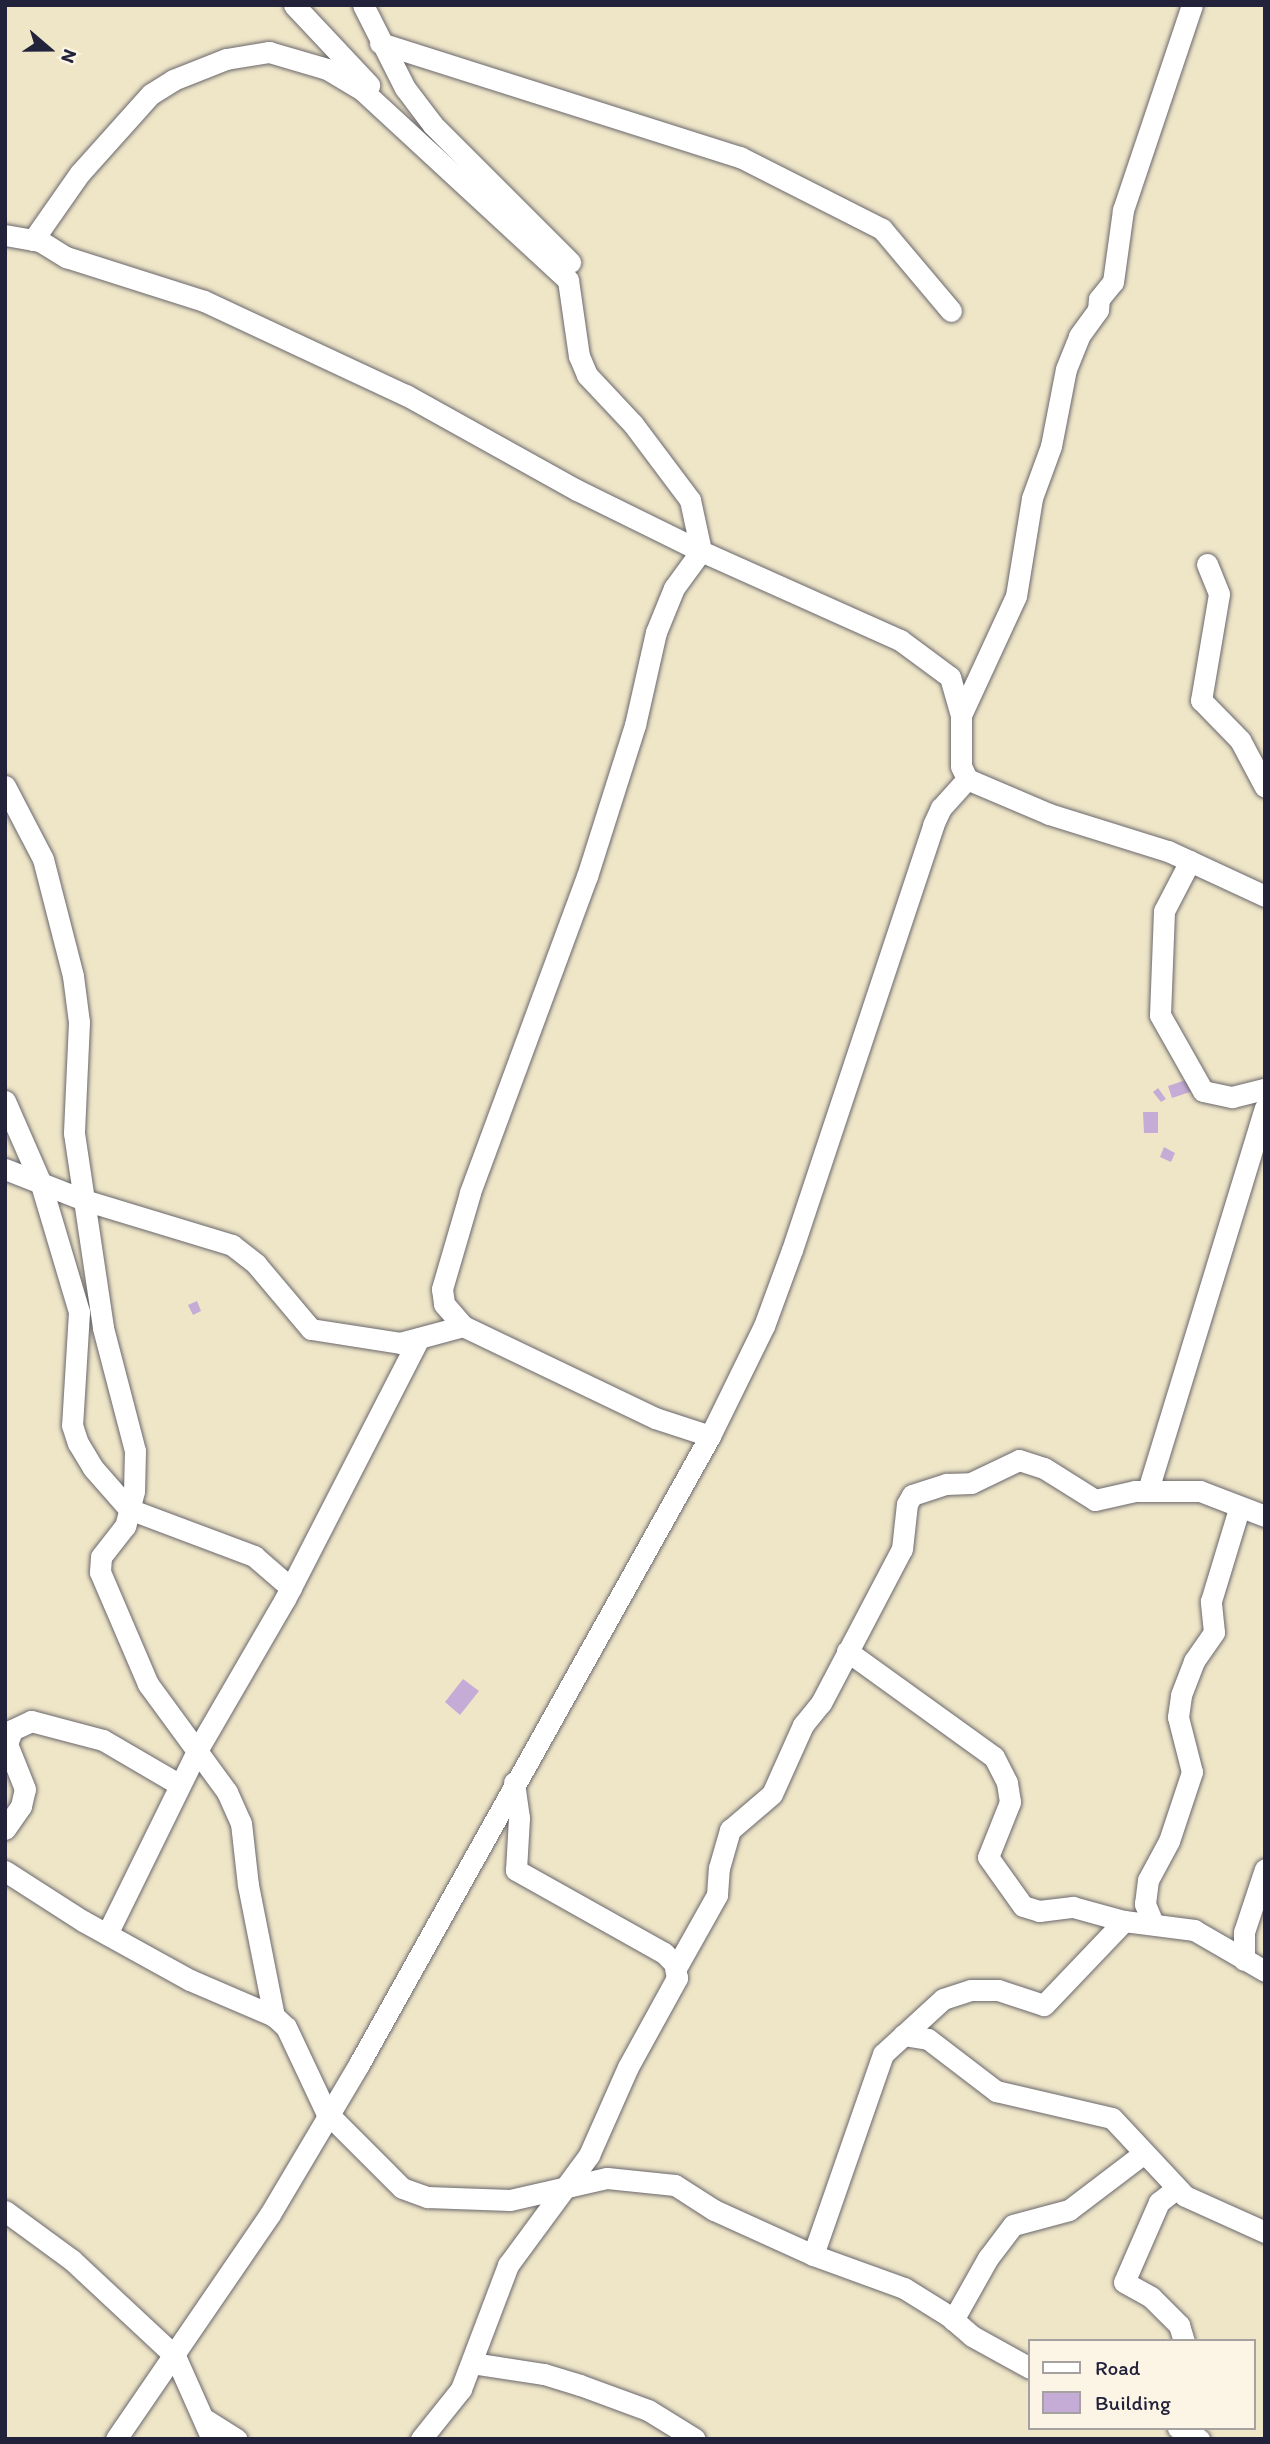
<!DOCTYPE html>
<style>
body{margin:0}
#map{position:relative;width:1270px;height:2444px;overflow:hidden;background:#efe6c8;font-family:Itim,sans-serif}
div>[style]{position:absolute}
.building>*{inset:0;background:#c4acd6}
.roads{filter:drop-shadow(0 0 2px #6a676c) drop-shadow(0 0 2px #6a676c)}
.minor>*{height:21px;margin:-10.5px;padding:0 10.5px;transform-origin:10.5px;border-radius:10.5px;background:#fff}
span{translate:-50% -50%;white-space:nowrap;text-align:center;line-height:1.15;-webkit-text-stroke:7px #fcf5e5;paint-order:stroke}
.frame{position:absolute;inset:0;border:7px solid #22223b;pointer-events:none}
.legend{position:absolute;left:1028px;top:2339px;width:228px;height:91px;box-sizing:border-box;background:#fcf5e5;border:2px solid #a5a1a1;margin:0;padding:9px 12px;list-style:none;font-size:21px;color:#22223b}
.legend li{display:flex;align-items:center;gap:14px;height:35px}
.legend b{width:35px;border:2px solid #a5a1a1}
.north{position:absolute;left:14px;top:14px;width:70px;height:70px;-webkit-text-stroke:5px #fcf5e5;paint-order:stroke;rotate:110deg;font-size:19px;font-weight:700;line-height:28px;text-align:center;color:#22223b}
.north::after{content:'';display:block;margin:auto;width:24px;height:32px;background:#22223b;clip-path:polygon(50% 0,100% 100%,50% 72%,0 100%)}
</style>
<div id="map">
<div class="building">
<div style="clip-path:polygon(1189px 1079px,1193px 1091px,1172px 1098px,1168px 1086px)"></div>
<div style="clip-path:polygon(1158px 1088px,1166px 1099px,1161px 1102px,1153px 1092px)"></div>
<div style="clip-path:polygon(1143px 1112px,1158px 1112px,1158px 1133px,1144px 1133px)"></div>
<div style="clip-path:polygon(1164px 1147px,1175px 1153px,1171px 1162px,1160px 1157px)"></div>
<div style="clip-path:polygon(197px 1301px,201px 1311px,193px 1315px,188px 1305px)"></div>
<div style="clip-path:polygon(463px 1679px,479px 1691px,460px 1715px,445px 1702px)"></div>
</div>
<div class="roads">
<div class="minor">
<div style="left:294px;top:5px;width:110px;rotate:46.8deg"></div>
<div style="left:363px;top:5px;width:93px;rotate:63.2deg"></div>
<div style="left:405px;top:88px;width:46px;rotate:52.9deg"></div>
<div style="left:433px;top:125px;width:194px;rotate:45deg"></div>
<div style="left:380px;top:43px;width:378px;rotate:17.6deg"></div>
<div style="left:740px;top:157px;width:159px;rotate:26.9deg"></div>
<div style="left:882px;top:229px;width:107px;rotate:49.9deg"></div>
<div style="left:5px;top:235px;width:36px;rotate:10deg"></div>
<div style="left:40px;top:241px;width:31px;rotate:32deg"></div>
<div style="left:66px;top:257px;width:145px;rotate:17.7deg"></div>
<div style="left:204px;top:301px;width:223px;rotate:25deg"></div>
<div style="left:406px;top:395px;width:196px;rotate:29.1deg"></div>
<div style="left:577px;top:490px;width:138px;rotate:26.2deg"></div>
<div style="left:701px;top:551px;width:218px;rotate:24.1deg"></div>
<div style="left:900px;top:640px;width:62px;rotate:36.5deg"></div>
<div style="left:950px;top:677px;width:40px;rotate:74deg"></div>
<div style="left:961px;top:715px;width:51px;rotate:90deg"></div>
<div style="left:961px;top:766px;width:14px;rotate:65deg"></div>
<div style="left:967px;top:779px;width:89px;rotate:23.1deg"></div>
<div style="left:1049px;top:814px;width:125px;rotate:17.3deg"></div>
<div style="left:1168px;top:851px;width:107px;rotate:24.9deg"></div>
<div style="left:33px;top:240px;width:82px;rotate:-55deg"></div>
<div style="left:80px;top:173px;width:106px;rotate:-48.1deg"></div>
<div style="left:151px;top:94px;width:26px;rotate:-32deg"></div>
<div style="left:173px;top:80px;width:57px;rotate:-21.6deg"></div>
<div style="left:226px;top:59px;width:44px;rotate:-9.2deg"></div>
<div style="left:269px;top:52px;width:60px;rotate:16.3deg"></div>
<div style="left:327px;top:69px;width:41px;rotate:31deg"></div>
<div style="left:362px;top:90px;width:280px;rotate:42.7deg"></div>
<div style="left:568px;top:280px;width:77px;rotate:81.8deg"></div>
<div style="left:579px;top:356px;width:21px;rotate:67deg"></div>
<div style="left:587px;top:375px;width:67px;rotate:46.8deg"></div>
<div style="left:633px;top:424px;width:95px;rotate:53.1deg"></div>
<div style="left:690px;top:500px;width:52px;rotate:77.8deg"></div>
<div style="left:701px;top:551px;width:46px;rotate:126.1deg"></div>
<div style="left:674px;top:588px;width:48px;rotate:112.2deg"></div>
<div style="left:656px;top:632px;width:95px;rotate:102.7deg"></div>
<div style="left:635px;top:725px;width:158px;rotate:107.6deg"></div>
<div style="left:587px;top:876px;width:338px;rotate:110.3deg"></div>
<div style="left:470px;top:1193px;width:100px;rotate:106.3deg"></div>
<div style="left:442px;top:1289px;width:15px;rotate:82deg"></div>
<div style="left:444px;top:1304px;width:29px;rotate:49deg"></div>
<div style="left:1207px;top:564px;width:32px;rotate:68deg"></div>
<div style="left:1219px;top:594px;width:108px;rotate:99.6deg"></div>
<div style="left:1201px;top:700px;width:56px;rotate:45.7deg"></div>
<div style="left:1240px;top:740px;width:53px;rotate:62deg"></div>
<div style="left:961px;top:715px;width:131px;rotate:-65.2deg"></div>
<div style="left:1016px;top:596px;width:99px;rotate:-80.7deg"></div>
<div style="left:1032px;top:498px;width:55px;rotate:-69.9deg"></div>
<div style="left:1051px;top:446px;width:78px;rotate:-79deg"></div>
<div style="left:1066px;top:369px;width:35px;rotate:-68deg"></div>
<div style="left:1079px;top:336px;width:32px;rotate:-54deg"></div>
<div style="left:1098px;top:310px;width:11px;rotate:-85deg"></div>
<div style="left:1099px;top:299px;width:22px;rotate:-51deg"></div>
<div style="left:1113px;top:282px;width:73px;rotate:-82.1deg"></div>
<div style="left:1123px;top:210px;width:216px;rotate:-71.4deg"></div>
<div style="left:5px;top:786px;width:82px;rotate:62.5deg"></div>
<div style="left:43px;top:859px;width:121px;rotate:75.6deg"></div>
<div style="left:73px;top:976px;width:46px;rotate:82.6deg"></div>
<div style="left:79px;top:1022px;width:111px;rotate:92.6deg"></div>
<div style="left:74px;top:1133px;width:197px;rotate:81.5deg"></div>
<div style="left:103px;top:1328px;width:127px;rotate:75.4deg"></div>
<div style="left:135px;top:1451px;width:40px;rotate:91.4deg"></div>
<div style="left:134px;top:1491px;width:36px;rotate:104deg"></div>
<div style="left:125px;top:1526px;width:39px;rotate:128deg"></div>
<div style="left:101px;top:1557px;width:15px;rotate:94deg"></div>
<div style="left:100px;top:1572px;width:122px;rotate:66.8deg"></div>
<div style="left:148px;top:1684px;width:134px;rotate:53.8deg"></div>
<div style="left:227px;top:1792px;width:34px;rotate:66deg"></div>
<div style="left:241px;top:1823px;width:62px;rotate:83.6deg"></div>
<div style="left:248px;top:1885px;width:134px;rotate:78.8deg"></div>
<div style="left:1190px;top:861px;width:56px;rotate:117.5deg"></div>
<div style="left:1164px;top:911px;width:104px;rotate:92.2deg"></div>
<div style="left:1160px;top:1015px;width:87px;rotate:60.5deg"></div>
<div style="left:1203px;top:1091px;width:30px;rotate:12deg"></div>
<div style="left:1232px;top:1097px;width:34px;rotate:-14deg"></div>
<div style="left:5px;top:1101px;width:87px;rotate:66.4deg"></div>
<div style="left:40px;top:1181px;width:137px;rotate:73.4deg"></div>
<div style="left:79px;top:1312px;width:113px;rotate:93.5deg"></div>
<div style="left:72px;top:1425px;width:19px;rotate:72deg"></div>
<div style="left:78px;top:1443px;width:29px;rotate:59deg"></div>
<div style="left:93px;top:1468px;width:55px;rotate:48.7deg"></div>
<div style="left:129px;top:1509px;width:134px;rotate:20.6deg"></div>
<div style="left:254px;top:1556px;width:49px;rotate:40.9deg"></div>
<div style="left:5px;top:1169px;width:85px;rotate:21.4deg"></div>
<div style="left:84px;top:1200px;width:155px;rotate:16.9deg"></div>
<div style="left:232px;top:1245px;width:31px;rotate:38deg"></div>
<div style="left:256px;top:1264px;width:85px;rotate:49.8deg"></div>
<div style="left:311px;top:1329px;width:90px;rotate:8.9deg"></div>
<div style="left:400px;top:1343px;width:65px;rotate:-15.1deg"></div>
<div style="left:463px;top:1326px;width:213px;rotate:25.6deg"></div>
<div style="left:655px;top:1418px;width:58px;rotate:18.1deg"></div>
<div style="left:1148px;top:1490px;width:400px;rotate:-73deg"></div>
<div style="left:847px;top:1651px;width:181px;rotate:35.8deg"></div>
<div style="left:994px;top:1757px;width:29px;rotate:63deg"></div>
<div style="left:1007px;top:1783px;width:19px;rotate:81deg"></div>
<div style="left:1010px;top:1802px;width:59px;rotate:111.8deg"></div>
<div style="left:988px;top:1857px;width:60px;rotate:54.5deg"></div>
<div style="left:1023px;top:1906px;width:17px;rotate:17deg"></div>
<div style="left:1039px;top:1911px;width:34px;rotate:-7deg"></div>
<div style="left:1073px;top:1907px;width:53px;rotate:15.4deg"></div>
<div style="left:1124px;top:1921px;width:71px;rotate:7.3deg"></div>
<div style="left:1194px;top:1930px;width:82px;rotate:30deg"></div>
<div style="left:5px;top:1829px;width:28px;rotate:-55deg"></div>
<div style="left:21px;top:1806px;width:17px;rotate:-77deg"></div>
<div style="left:25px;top:1789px;width:48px;rotate:-111.8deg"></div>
<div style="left:7px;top:1744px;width:15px;rotate:-70deg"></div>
<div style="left:12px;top:1730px;width:21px;rotate:-25deg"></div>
<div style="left:31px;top:1721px;width:74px;rotate:14.8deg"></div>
<div style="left:103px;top:1740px;width:89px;rotate:30.3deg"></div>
<div style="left:5px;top:1871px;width:93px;rotate:32.7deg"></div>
<div style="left:83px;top:1921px;width:122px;rotate:28.9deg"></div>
<div style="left:190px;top:1980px;width:91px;rotate:23.2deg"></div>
<div style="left:274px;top:2016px;width:16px;rotate:43deg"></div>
<div style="left:286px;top:2027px;width:94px;rotate:64.8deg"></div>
<div style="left:326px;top:2112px;width:107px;rotate:45deg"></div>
<div style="left:402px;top:2188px;width:27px;rotate:20deg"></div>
<div style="left:427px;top:2197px;width:83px;rotate:2.1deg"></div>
<div style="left:510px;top:2200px;width:99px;rotate:-12.8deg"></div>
<div style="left:607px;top:2178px;width:68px;rotate:5.9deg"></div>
<div style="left:675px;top:2185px;width:46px;rotate:32.7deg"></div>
<div style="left:714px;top:2210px;width:109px;rotate:24.4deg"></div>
<div style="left:813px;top:2255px;width:97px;rotate:19.9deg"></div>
<div style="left:904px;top:2288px;width:53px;rotate:31.9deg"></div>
<div style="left:949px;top:2316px;width:30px;rotate:41deg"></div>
<div style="left:972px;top:2336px;width:66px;rotate:28.9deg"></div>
<div style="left:1153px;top:1923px;width:21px;rotate:-113deg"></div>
<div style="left:1145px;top:1904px;width:24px;rotate:-83deg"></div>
<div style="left:1148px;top:1880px;width:44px;rotate:-61.7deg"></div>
<div style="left:1169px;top:1841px;width:73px;rotate:-71.6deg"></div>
<div style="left:1192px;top:1772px;width:57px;rotate:-104.3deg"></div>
<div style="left:1178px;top:1717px;width:22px;rotate:-82deg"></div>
<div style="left:1181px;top:1695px;width:36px;rotate:-69deg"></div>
<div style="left:1194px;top:1661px;width:35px;rotate:-55deg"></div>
<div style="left:1214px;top:1632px;width:31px;rotate:-96deg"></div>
<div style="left:1211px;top:1601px;width:96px;rotate:-73.1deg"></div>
<div style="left:107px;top:1934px;width:206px;rotate:-63.8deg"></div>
<div style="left:198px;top:1749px;width:173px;rotate:-59.9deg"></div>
<div style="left:285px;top:1599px;width:293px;rotate:-62.8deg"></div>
<div style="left:1244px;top:1960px;width:28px;rotate:-90deg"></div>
<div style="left:1244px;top:1932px;width:66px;rotate:-71.6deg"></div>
<div style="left:676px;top:1968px;width:84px;rotate:-60.7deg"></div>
<div style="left:717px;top:1895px;width:27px;rotate:-86deg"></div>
<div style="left:719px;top:1868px;width:40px;rotate:-74deg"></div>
<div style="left:730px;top:1830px;width:55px;rotate:-40.6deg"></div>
<div style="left:772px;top:1794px;width:76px;rotate:-65.8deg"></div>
<div style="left:803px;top:1725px;width:28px;rotate:-51deg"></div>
<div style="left:821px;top:1703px;width:174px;rotate:-62.3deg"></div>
<div style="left:902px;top:1549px;width:45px;rotate:-83.7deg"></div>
<div style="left:907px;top:1504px;width:10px;rotate:-61deg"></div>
<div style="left:912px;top:1495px;width:36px;rotate:-18deg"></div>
<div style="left:946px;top:1484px;width:25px;rotate:-2deg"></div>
<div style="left:971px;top:1483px;width:53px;rotate:-25.6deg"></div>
<div style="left:1019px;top:1460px;width:26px;rotate:18deg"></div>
<div style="left:1044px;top:1468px;width:60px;rotate:32.1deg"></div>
<div style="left:1095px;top:1500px;width:41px;rotate:-12.7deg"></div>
<div style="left:1135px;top:1491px;width:65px"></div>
<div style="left:1200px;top:1491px;width:70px;rotate:21deg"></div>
<div style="left:903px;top:2035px;width:25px;rotate:9deg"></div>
<div style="left:928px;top:2039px;width:86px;rotate:37.4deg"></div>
<div style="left:996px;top:2091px;width:119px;rotate:13.1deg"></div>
<div style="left:1112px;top:2118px;width:107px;rotate:46.9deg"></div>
<div style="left:1185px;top:2196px;width:88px;rotate:24.2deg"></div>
<div style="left:1177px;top:2188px;width:23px;rotate:142deg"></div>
<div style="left:1159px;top:2202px;width:87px;rotate:113.6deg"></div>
<div style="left:1124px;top:2282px;width:31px;rotate:29deg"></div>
<div style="left:1151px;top:2297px;width:40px;rotate:45deg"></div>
<div style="left:1179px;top:2325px;width:17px;rotate:73deg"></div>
<div style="left:5px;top:2211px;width:83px;rotate:36.2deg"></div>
<div style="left:72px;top:2260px;width:141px;rotate:43deg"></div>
<div style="left:175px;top:2356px;width:91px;rotate:66deg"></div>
<div style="left:813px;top:2255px;width:213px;rotate:-70.8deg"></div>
<div style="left:883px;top:2054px;width:81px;rotate:-42.5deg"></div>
<div style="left:943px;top:1999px;width:29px;rotate:-18deg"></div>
<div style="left:971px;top:1990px;width:27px"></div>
<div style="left:998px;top:1990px;width:48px;rotate:18.1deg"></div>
<div style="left:1044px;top:2005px;width:116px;rotate:-46.4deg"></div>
<div style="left:953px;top:2320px;width:71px;rotate:-60.6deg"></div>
<div style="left:988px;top:2258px;width:41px;rotate:-52.9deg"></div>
<div style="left:1013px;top:2225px;width:58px;rotate:-15deg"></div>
<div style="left:1069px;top:2210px;width:94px;rotate:-37.2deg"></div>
<div style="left:472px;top:2363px;width:73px;rotate:8.7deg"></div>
<div style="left:544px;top:2374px;width:38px;rotate:17deg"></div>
<div style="left:580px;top:2385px;width:72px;rotate:20.2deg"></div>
<div style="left:648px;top:2410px;width:55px;rotate:31.7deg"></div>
<div style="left:206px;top:2420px;width:36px;rotate:32deg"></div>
<div style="left:1178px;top:2428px;width:24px;rotate:28deg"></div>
<div style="left:116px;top:2439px;width:273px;rotate:-55.6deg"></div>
<div style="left:270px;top:2214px;width:174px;rotate:-59.3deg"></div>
<div style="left:359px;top:2064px;width:719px;rotate:-60.8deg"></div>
<div style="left:710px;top:1436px;width:123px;rotate:-63.9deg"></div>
<div style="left:764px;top:1326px;width:81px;rotate:-69.8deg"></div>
<div style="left:792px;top:1250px;width:448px;rotate:-71.6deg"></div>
<div style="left:933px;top:825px;width:19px;rotate:-65deg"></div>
<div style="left:941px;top:808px;width:39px;rotate:-48deg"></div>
<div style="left:421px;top:2439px;width:64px;rotate:-51.3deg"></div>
<div style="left:461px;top:2389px;width:133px;rotate:-69.2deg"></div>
<div style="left:508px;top:2265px;width:137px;rotate:-53.6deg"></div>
<div style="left:589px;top:2155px;width:96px;rotate:-66.1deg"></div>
<div style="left:628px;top:2067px;width:102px;rotate:-61.2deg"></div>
<div style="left:677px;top:1978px;width:15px;rotate:-101deg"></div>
<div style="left:674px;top:1963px;width:14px;rotate:-135deg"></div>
<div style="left:664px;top:1953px;width:170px;rotate:-150.7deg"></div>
<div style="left:516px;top:1870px;width:52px;rotate:-86.7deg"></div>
<div style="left:519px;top:1818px;width:36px;rotate:-98deg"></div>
</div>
</div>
<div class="frame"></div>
<ul class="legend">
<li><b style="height:9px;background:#fff"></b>Road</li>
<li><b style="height:19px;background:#c4acd6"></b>Building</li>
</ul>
<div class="north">N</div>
</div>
